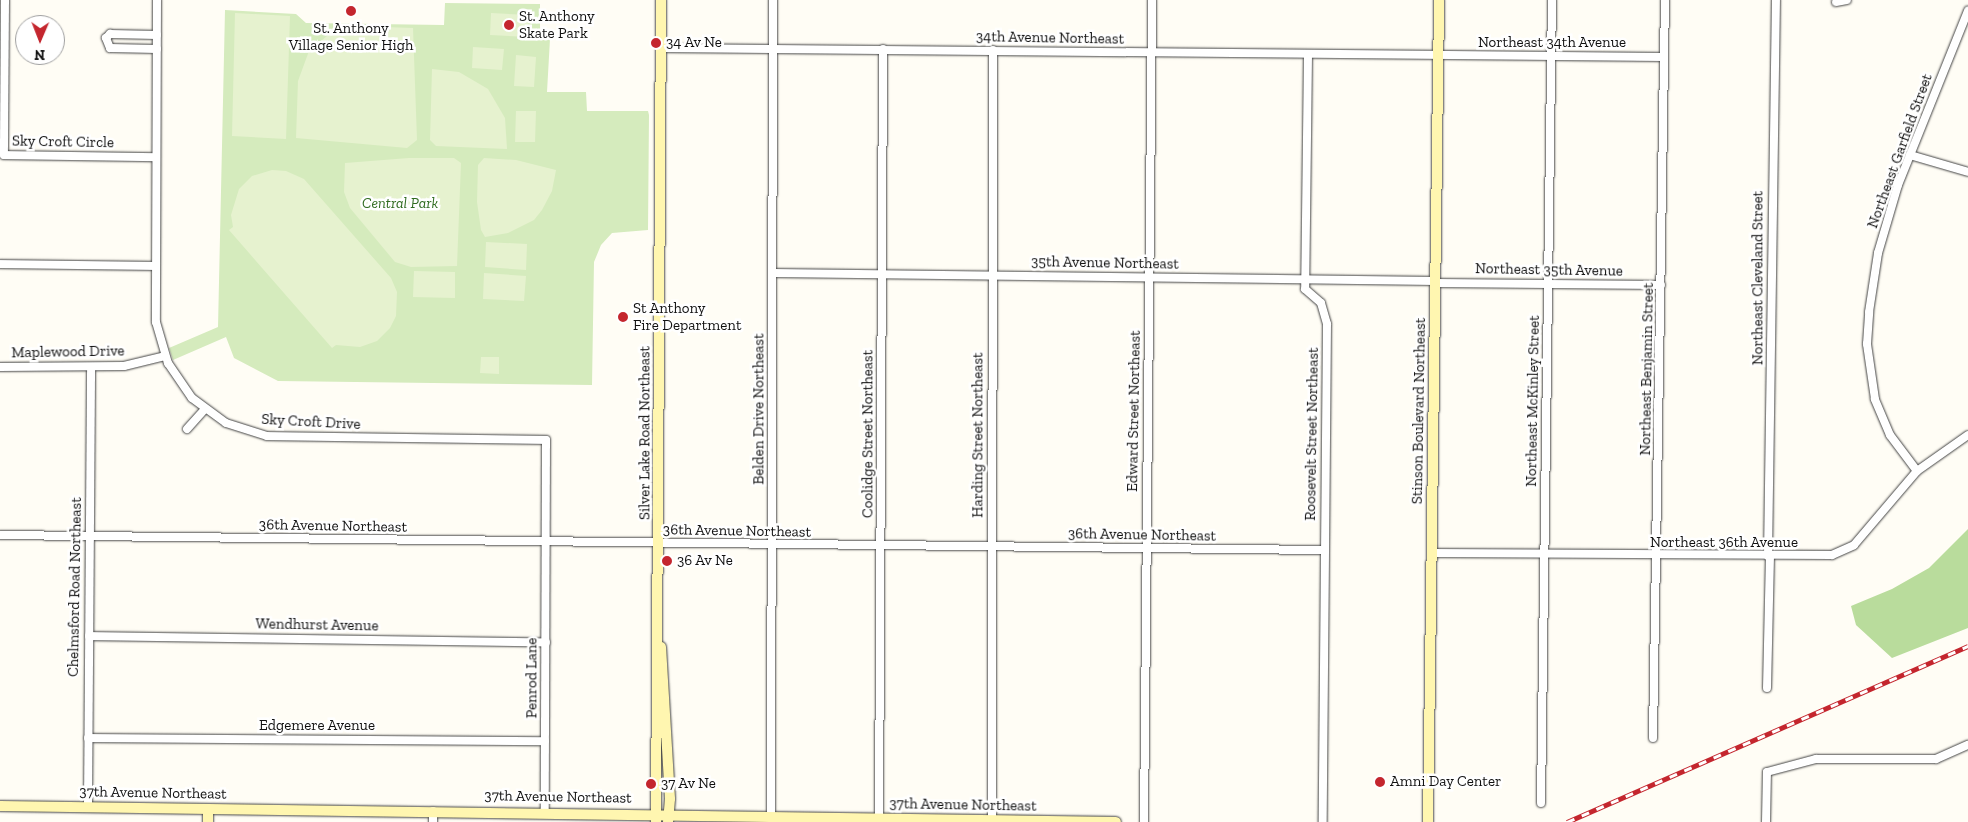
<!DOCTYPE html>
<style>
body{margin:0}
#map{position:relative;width:1968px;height:822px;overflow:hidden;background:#fffdf5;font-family:"Zilla Slab",serif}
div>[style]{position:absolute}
.green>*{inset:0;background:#d5ebbd}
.forest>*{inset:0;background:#b9dc9c}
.pitch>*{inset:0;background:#e6f2cf}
.roads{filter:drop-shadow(0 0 1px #444) drop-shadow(0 0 1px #444)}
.street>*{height:8px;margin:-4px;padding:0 4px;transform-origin:4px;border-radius:4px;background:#fff}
.secondary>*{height:10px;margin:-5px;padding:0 5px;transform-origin:5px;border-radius:5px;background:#fff6b0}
.rail>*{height:4.5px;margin-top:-2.25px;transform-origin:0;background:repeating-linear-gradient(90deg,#fff 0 8px,#c4262e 0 16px);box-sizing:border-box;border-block:1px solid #c4262e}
.dots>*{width:14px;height:14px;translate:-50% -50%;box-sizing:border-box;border:2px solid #fff;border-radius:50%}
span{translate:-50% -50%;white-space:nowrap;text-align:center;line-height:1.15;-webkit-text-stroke:5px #fff;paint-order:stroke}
.poi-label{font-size:15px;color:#111}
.left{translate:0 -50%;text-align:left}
.street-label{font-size:15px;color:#111}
.park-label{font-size:15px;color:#2f6b1f;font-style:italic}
.north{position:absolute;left:15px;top:15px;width:50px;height:50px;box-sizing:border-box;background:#fff;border:1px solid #a0a0a0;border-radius:50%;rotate:181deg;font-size:14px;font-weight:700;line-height:20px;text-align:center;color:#111}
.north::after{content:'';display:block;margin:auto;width:18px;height:22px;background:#c4262e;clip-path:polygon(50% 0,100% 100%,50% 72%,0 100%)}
</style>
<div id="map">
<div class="green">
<div style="clip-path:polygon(445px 3px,540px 4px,540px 38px,550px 39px,547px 92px,586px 92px,587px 111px,648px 111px,649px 115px,648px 230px,612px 233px,601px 245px,594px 262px,592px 385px,278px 381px,234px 358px,226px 337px,173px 360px,169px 348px,218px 327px,225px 10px,296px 14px,306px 23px,444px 25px)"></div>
</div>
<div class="forest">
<div style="clip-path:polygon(1968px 529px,1968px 628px,1892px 658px,1856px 625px,1851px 606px,1892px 589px,1929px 568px)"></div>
</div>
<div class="pitch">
<div style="clip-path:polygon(235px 13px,290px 16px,286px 139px,232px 136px)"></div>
<div style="clip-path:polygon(491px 13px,529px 15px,528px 37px,490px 35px)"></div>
<div style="clip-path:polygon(356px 26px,413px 28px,417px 140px,407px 148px,296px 138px,298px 81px,309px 51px,333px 31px)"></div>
<div style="clip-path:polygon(473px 47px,504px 49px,502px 70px,472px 68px)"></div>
<div style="clip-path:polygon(516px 55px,536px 57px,534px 87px,514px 86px)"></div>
<div style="clip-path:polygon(432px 69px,459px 72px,488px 89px,505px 118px,507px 149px,436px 146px,430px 140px)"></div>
<div style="clip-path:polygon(516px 111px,536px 111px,535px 142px,515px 142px)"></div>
<div style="clip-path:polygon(409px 158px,454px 158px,461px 163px,457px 266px,411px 267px,395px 262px,350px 208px,344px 192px,345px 163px)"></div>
<div style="clip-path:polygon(484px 158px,516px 160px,556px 170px,552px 191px,542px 210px,534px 220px,508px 233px,485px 237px,481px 230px,477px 202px,478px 165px)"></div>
<div style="clip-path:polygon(272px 170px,286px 171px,304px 179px,391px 278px,397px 292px,396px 316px,390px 328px,377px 341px,360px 347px,336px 345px,332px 348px,229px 230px,233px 227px,231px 215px,239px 189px,252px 176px)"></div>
<div style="clip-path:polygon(486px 242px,527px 244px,526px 270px,485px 267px)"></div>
<div style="clip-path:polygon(414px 271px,455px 272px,455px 298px,413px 297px)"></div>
<div style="clip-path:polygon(484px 273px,526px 276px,524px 301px,483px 299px)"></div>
<div style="clip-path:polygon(481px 357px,499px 357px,499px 374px,480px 373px)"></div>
</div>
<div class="roads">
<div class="street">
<div style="left:5px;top:0;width:155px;rotate:90.4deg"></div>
<div style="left:4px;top:155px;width:152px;rotate:0.8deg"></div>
<div style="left:157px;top:0;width:322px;rotate:90.2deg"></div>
<div style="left:156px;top:322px;width:43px;rotate:73.7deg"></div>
<div style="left:168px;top:363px;width:42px;rotate:55.6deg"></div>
<div style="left:192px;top:398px;width:42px;rotate:36.3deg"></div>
<div style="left:226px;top:423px;width:43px;rotate:17.6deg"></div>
<div style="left:267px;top:436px;width:279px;rotate:0.8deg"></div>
<div style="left:546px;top:440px;width:373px;rotate:90.2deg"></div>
<div style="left:1836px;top:2px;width:11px;rotate:-10deg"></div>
<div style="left:662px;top:48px;width:1002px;rotate:0.51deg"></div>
<div style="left:157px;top:49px;width:47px;rotate:-178.8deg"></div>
<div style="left:110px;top:48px;width:11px;rotate:-112deg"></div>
<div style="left:106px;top:38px;width:6px;rotate:-45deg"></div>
<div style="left:110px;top:34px;width:47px;rotate:1.2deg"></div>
<div style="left:1308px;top:55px;width:234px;rotate:90.7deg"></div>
<div style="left:1305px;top:289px;width:21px;rotate:41deg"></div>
<div style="left:1321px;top:303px;width:22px;rotate:74deg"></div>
<div style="left:1327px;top:324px;width:498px;rotate:90.5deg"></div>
<div style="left:1910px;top:155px;width:60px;rotate:16.3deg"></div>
<div style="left:0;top:264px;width:155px;rotate:0.7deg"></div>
<div style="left:773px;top:273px;width:663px;rotate:0.69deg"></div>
<div style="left:1436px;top:283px;width:225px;rotate:0.5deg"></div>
<div style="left:0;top:367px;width:124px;rotate:-0.5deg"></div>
<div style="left:124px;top:366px;width:42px;rotate:-13.7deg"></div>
<div style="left:187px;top:429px;width:27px;rotate:-48deg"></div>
<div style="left:1917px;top:471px;width:45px;rotate:-126.9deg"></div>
<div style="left:1890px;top:435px;width:39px;rotate:-113deg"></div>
<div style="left:1875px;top:399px;width:56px;rotate:-98.3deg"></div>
<div style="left:1867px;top:344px;width:32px;rotate:-86deg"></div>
<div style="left:1869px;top:312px;width:60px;rotate:-81.3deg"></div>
<div style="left:1878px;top:253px;width:71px;rotate:-73.6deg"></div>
<div style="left:1898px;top:185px;width:188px;rotate:-68.1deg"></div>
<div style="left:0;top:535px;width:1325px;rotate:0.65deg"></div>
<div style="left:1432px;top:553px;width:400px;rotate:0.3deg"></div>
<div style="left:1832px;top:555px;width:24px;rotate:-24deg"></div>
<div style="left:1854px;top:545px;width:97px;rotate:-49.6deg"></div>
<div style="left:1917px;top:471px;width:62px;rotate:-35.2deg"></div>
<div style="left:1768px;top:556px;width:556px;rotate:-89.18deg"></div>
<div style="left:89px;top:636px;width:457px;rotate:0.8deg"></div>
<div style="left:1767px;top:688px;width:132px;rotate:-88.7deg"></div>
<div style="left:88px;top:738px;width:457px;rotate:0.4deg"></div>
<div style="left:1653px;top:738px;width:738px;rotate:-89.07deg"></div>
<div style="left:1541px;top:803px;width:803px;rotate:-89.22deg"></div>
<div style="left:88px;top:807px;width:440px;rotate:-89.6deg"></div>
<div style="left:771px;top:818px;width:818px;rotate:-89.86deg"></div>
<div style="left:879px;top:819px;width:770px;rotate:-89.7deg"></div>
<div style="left:992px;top:820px;width:770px;rotate:-89.93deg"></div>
<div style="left:433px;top:822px;width:11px;rotate:-90deg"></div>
<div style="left:1144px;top:822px;width:822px;rotate:-89.44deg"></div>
<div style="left:1766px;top:822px;width:50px;rotate:-88.9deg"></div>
<div style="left:1767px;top:772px;width:51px;rotate:-14.9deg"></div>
<div style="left:1816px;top:759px;width:120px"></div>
<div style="left:1936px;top:759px;width:35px;rotate:-24deg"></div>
</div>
<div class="secondary">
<div style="left:661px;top:647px;width:152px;rotate:86.6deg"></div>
<div style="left:670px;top:799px;width:23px;rotate:95deg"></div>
<div style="left:0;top:806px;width:1116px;rotate:0.82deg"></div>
<div style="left:208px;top:822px;width:13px;rotate:-90deg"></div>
<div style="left:656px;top:822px;width:822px;rotate:-89.65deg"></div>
<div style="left:1428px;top:822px;width:822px;rotate:-89.23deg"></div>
</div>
</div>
<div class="rail">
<div style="left:1567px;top:822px;width:438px;rotate:-23.7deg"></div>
</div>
<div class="dots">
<div style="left:351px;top:11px;background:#c4262e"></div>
<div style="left:509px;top:25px;background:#c4262e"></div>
<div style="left:656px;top:43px;background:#c4262e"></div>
<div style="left:623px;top:317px;background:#c4262e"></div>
<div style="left:667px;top:561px;background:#c4262e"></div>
<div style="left:1380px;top:782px;background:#c4262e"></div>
<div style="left:651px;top:784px;background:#c4262e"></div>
</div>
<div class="poi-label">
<span class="left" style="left:519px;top:25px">St. Anthony<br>Skate Park</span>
<span style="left:351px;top:37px">St. Anthony<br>Village Senior High</span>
<span class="left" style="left:666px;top:43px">34 Av Ne</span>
<span class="left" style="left:633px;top:317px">St Anthony<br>Fire Department</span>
<span class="left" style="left:677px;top:561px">36 Av Ne</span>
<span class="left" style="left:1390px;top:782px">Amni Day Center</span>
<span class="left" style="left:661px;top:784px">37 Av Ne</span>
</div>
<div class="street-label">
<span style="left:1050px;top:38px;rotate:1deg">34th Avenue Northeast</span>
<span style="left:1552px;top:43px">Northeast 34th Avenue</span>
<span style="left:63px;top:142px;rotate:1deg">Sky Croft Circle</span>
<span style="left:1900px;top:151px;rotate:-70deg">Northeast Garfield Street</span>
<span style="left:1105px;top:263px;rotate:1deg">35th Avenue Northeast</span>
<span style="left:1549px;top:270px;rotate:1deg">Northeast 35th Avenue</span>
<span style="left:1758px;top:278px;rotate:-90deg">Northeast Cleveland Street</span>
<span style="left:68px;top:352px;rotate:-1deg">Maplewood Drive</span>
<span style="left:1647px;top:369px;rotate:-89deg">Northeast Benjamin Street</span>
<span style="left:1533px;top:401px;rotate:-89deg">Northeast McKinley Street</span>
<span style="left:759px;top:409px;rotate:-90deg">Belden Drive Northeast</span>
<span style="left:1134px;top:411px;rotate:-89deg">Edward Street Northeast</span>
<span style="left:1419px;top:411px;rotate:-89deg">Stinson Boulevard Northeast</span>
<span style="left:311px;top:422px;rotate:3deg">Sky Croft Drive</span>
<span style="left:645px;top:433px;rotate:-90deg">Silver Lake Road Northeast</span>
<span style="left:868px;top:434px;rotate:-90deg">Coolidge Street Northeast</span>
<span style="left:1312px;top:434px;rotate:-89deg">Roosevelt Street Northeast</span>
<span style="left:978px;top:435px;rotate:-90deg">Harding Street Northeast</span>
<span style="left:333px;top:526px;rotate:1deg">36th Avenue Northeast</span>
<span style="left:737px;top:531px;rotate:1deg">36th Avenue Northeast</span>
<span style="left:1142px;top:535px;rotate:1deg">36th Avenue Northeast</span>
<span style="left:1724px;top:543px">Northeast 36th Avenue</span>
<span style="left:75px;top:587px;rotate:-89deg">Chelmsford Road Northeast</span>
<span style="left:317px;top:625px;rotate:1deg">Wendhurst Avenue</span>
<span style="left:532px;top:678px;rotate:-90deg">Penrod Lane</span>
<span style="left:317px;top:726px">Edgemere Avenue</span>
<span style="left:153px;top:793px;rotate:1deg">37th Avenue Northeast</span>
<span style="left:558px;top:797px;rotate:1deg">37th Avenue Northeast</span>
<span style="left:963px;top:805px;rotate:1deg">37th Avenue Northeast</span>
</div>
<div class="park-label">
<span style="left:400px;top:204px">Central Park</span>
</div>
<div class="north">N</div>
</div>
